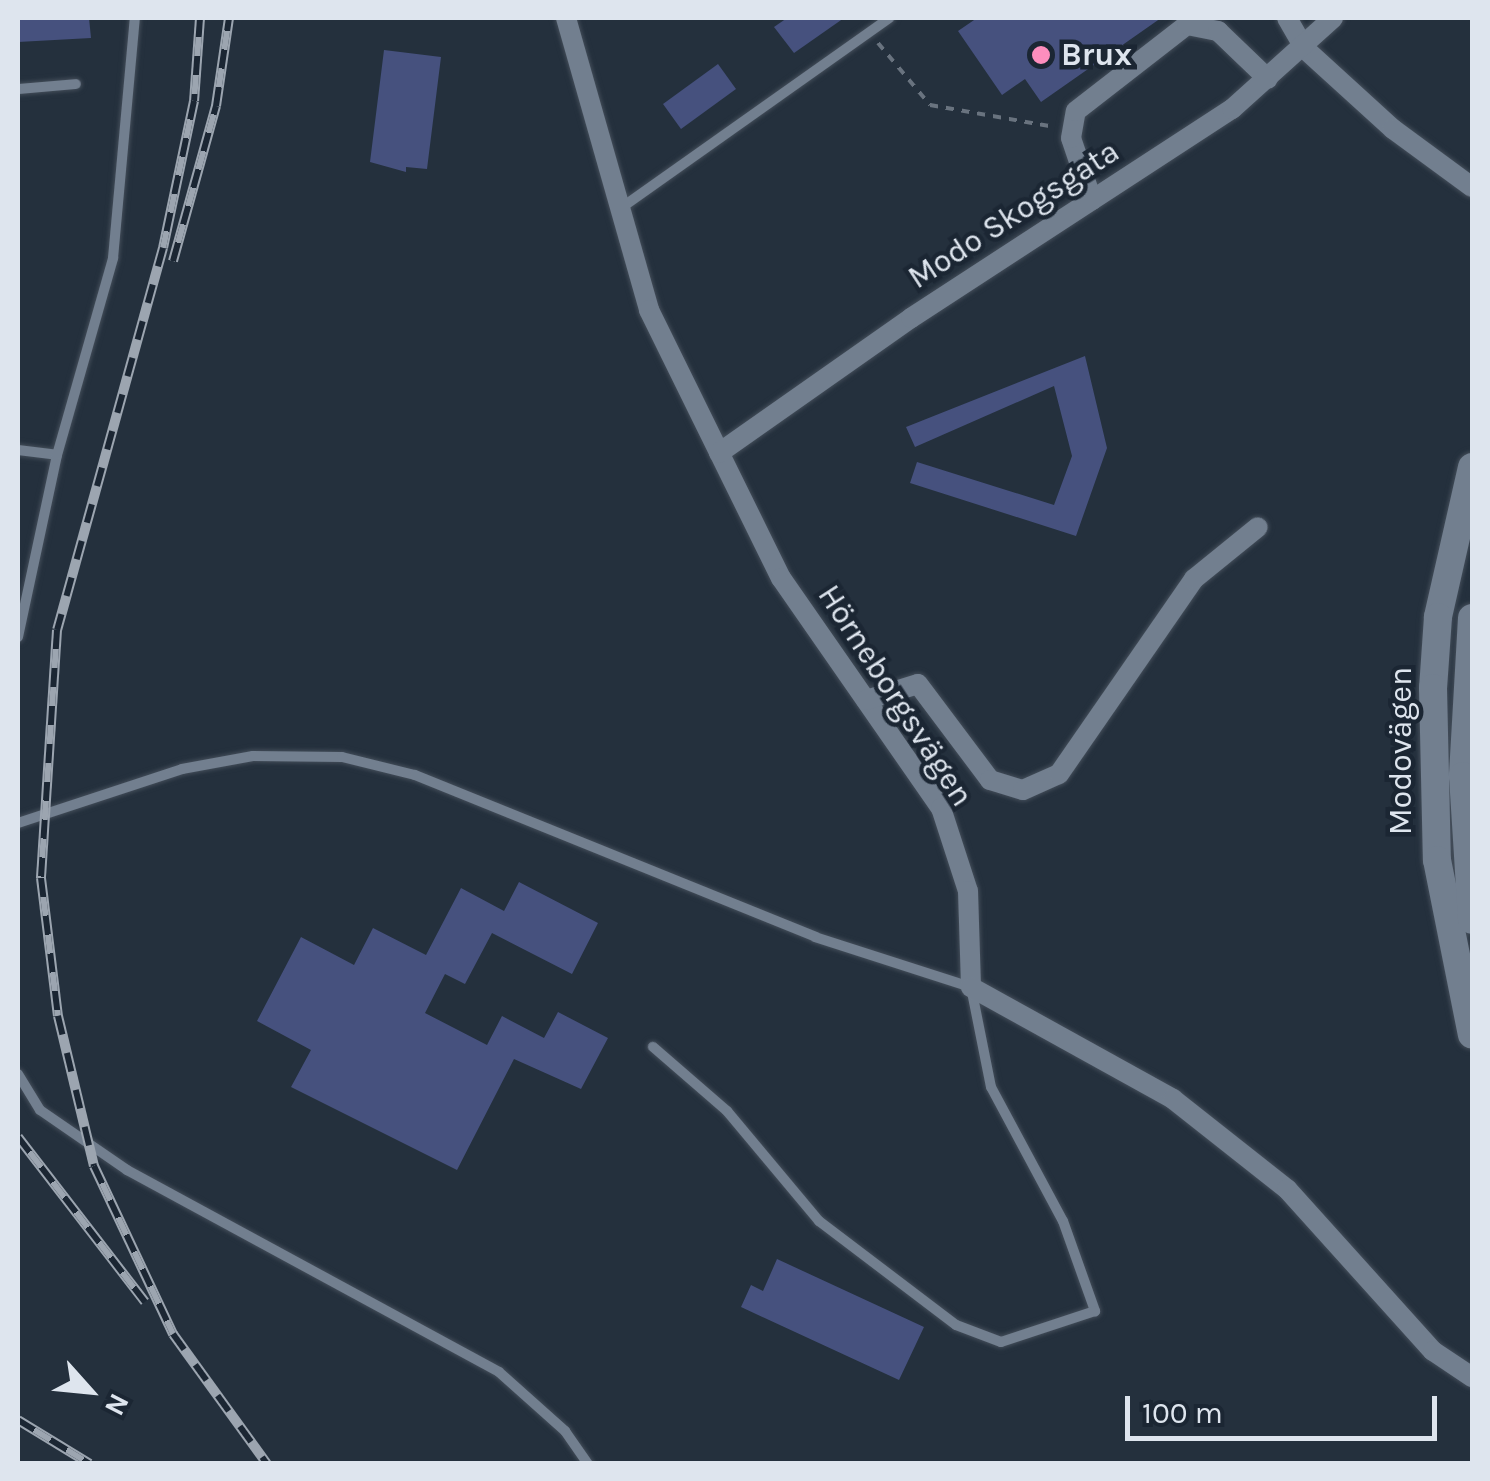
<!DOCTYPE html>
<meta charset="utf-8">
<style>
body{margin:0}
#map{position:relative;width:1490px;height:1481px;overflow:hidden;background:#24303d;font-family:Karla,sans-serif}
div>[style]{position:absolute}
.building>*{inset:0;background:#46517e}
.path>*{height:4px;margin-top:-2px;transform-origin:0;background:repeating-linear-gradient(90deg,#69737f 0 8px,transparent 0 16px)}
.roads{filter:drop-shadow(0 0 2px #434d59) drop-shadow(0 0 2px #434d59)}
.service>*{height:10px;margin:-5px;padding:0 5px;transform-origin:5px;border-radius:5px;background:#727f8f}
.minor>*{height:20px;margin:-10px;padding:0 10px;transform-origin:10px;border-radius:10px;background:#727f8f}
.secondary>*{height:28px;margin:-14px;padding:0 14px;transform-origin:14px;border-radius:14px;background:#727f8f}
.rail>*{height:10px;margin-top:-5px;transform-origin:0;background:repeating-linear-gradient(90deg,#1b2633 0 19px,#9ca5b0 0 38px);box-sizing:border-box;border-block:2px solid #9ca5b0}
.dots>*{width:28px;height:28px;translate:-50% -50%;box-sizing:border-box;border:5px solid #1b2633;border-radius:50%}
span{translate:-50% -50%;white-space:nowrap;text-align:center;line-height:1.15;-webkit-text-stroke:9px #1b2633;paint-order:stroke}
.poi-label{font-size:32px;color:#dee5ee;font-weight:700}
.left{translate:0 -50%;text-align:left}
.street-label{font-size:32px;color:#dee5ee}
.frame{position:absolute;inset:0;border:20px solid #dee5ee;pointer-events:none}
.north{position:absolute;left:40px;top:1341px;width:100px;height:100px;-webkit-text-stroke:8px #1b2633;paint-order:stroke;rotate:117deg;font-size:28px;font-weight:700;line-height:40px;text-align:center;color:#dee5ee}
.north::after{content:'';display:block;margin:auto;width:35px;height:45px;background:#dee5ee;clip-path:polygon(50% 0,100% 100%,50% 72%,0 100%)}
.scale{position:absolute;left:1125px;top:1396px;width:312px;height:45px;box-sizing:border-box;border:5px solid #dee5ee;border-top:0;padding-left:12px;font-size:30px;line-height:35px;white-space:nowrap;color:#dee5ee;-webkit-text-stroke:8px #1b2633;paint-order:stroke}
</style>
<div id="map">
<div class="building">
<div style="clip-path:polygon(18px 18px,89px 18px,91px 38px,18px 42px)"></div>
<div style="clip-path:polygon(787px 18px,844px 18px,794px 53px,774px 27px)"></div>
<div style="clip-path:polygon(977px 18px,1161px 18px,1041px 102px,1025px 79px,1002px 95px,958px 31px)"></div>
<div style="clip-path:polygon(384px 50px,441px 57px,427px 169px,406px 167px,406px 172px,370px 162px)"></div>
<div style="clip-path:polygon(718px 64px,736px 89px,681px 129px,663px 104px)"></div>
<div style="clip-path:polygon(1085px 356px,1107px 448px,1076px 536px,910px 483px,917px 462px,1054px 505px,1072px 456px,1054px 386px,915px 447px,906px 427px)"></div>
<div style="clip-path:polygon(519px 882px,598px 923px,572px 974px,492px 933px,465px 984px,445px 974px,425px 1013px,487px 1045px,502px 1016px,544px 1038px,558px 1012px,608px 1038px,581px 1089px,514px 1059px,457px 1170px,291px 1087px,311px 1050px,257px 1021px,301px 937px,354px 965px,373px 928px,426px 955px,461px 888px,504px 911px)"></div>
<div style="clip-path:polygon(777px 1259px,924px 1327px,899px 1380px,741px 1307px,751px 1285px,763px 1291px)"></div>
</div>
<div class="path">
<div style="left:878px;top:43px;width:81px;rotate:50deg"></div>
<div style="left:930px;top:105px;width:127px;rotate:10deg"></div>
</div>
<div class="roads">
<div class="service">
<div style="left:18px;top:89px;width:58px;rotate:-4.9deg"></div>
<div style="left:621px;top:208px;width:329px;rotate:-35.3deg"></div>
<div style="left:18px;top:450px;width:39px;rotate:7deg"></div>
<div style="left:18px;top:637px;width:186px;rotate:-77.9deg"></div>
<div style="left:57px;top:455px;width:205px;rotate:-74.1deg"></div>
<div style="left:113px;top:258px;width:241px;rotate:-84.8deg"></div>
<div style="left:18px;top:823px;width:173px;rotate:-18.2deg"></div>
<div style="left:182px;top:769px;width:72px;rotate:-10.4deg"></div>
<div style="left:253px;top:756px;width:89px;rotate:0.6deg"></div>
<div style="left:342px;top:757px;width:75px;rotate:13.9deg"></div>
<div style="left:415px;top:775px;width:432px;rotate:22deg"></div>
<div style="left:815px;top:937px;width:164px;rotate:17.8deg"></div>
<div style="left:971px;top:987px;width:102px;rotate:78.7deg"></div>
<div style="left:991px;top:1087px;width:152px;rotate:61.8deg"></div>
<div style="left:1063px;top:1221px;width:96px;rotate:70.4deg"></div>
<div style="left:1095px;top:1311px;width:99px;rotate:161.7deg"></div>
<div style="left:1001px;top:1342px;width:48px;rotate:-159.3deg"></div>
<div style="left:956px;top:1325px;width:172px;rotate:-142.8deg"></div>
<div style="left:819px;top:1221px;width:143px;rotate:-129.9deg"></div>
<div style="left:727px;top:1111px;width:98px;rotate:-139.1deg"></div>
<div style="left:18px;top:1074px;width:42px;rotate:58.6deg"></div>
<div style="left:40px;top:1110px;width:106px;rotate:34.6deg"></div>
<div style="left:127px;top:1170px;width:423px;rotate:28.5deg"></div>
<div style="left:499px;top:1372px;width:89px;rotate:41.8deg"></div>
<div style="left:565px;top:1431px;width:40px;rotate:55.1deg"></div>
</div>
<div class="minor">
<div style="left:566px;top:18px;width:304px;rotate:74.1deg"></div>
<div style="left:649px;top:310px;width:299px;rotate:63.8deg"></div>
<div style="left:781px;top:578px;width:280px;rotate:55.2deg"></div>
<div style="left:941px;top:808px;width:87px;rotate:72deg"></div>
<div style="left:968px;top:891px;width:96px;rotate:88.2deg"></div>
<div style="left:971px;top:987px;width:231px;rotate:29deg"></div>
<div style="left:1173px;top:1099px;width:145px;rotate:38.3deg"></div>
<div style="left:1287px;top:1189px;width:218px;rotate:48deg"></div>
<div style="left:1433px;top:1351px;width:47px;rotate:33.7deg"></div>
<div style="left:1287px;top:18px;width:36px;rotate:60deg"></div>
<div style="left:1305px;top:49px;width:119px;rotate:42.3deg"></div>
<div style="left:1393px;top:129px;width:98px;rotate:36.3deg"></div>
<div style="left:1092px;top:200px;width:65px;rotate:-108.7deg"></div>
<div style="left:1071px;top:138px;width:27px;rotate:-80deg"></div>
<div style="left:1076px;top:111px;width:140px;rotate:-37.8deg"></div>
<div style="left:1187px;top:25px;width:32px;rotate:11deg"></div>
<div style="left:1218px;top:31px;width:69px;rotate:43.8deg"></div>
<div style="left:719px;top:453px;width:235px;rotate:-35.1deg"></div>
<div style="left:911px;top:318px;width:383px;rotate:-33.1deg"></div>
<div style="left:1232px;top:109px;width:136px;rotate:-42deg"></div>
<div style="left:866px;top:700px;width:54px;rotate:-17.1deg"></div>
<div style="left:918px;top:684px;width:120px;rotate:53.1deg"></div>
<div style="left:990px;top:780px;width:34px;rotate:17deg"></div>
<div style="left:1023px;top:790px;width:39px;rotate:-24deg"></div>
<div style="left:1059px;top:774px;width:237px;rotate:-55.3deg"></div>
<div style="left:1194px;top:579px;width:82px;rotate:-39.1deg"></div>
</div>
<div class="secondary">
<div style="left:1472px;top:467px;width:154px;rotate:102.8deg"></div>
<div style="left:1438px;top:617px;width:71px;rotate:94deg"></div>
<div style="left:1433px;top:688px;width:172px;rotate:88.7deg"></div>
<div style="left:1437px;top:860px;width:178px;rotate:78.7deg"></div>
<div style="left:1472px;top:618px;width:158px;rotate:93.3deg"></div>
<div style="left:1463px;top:776px;width:144px;rotate:86.4deg"></div>
</div>
</div>
<div class="rail">
<div style="left:200px;top:18px;width:83px;rotate:94.1deg"></div>
<div style="left:194px;top:101px;width:150px;rotate:101.9deg"></div>
<div style="left:163px;top:248px;width:396px;rotate:105.5deg"></div>
<div style="left:57px;top:630px;width:249px;rotate:93.7deg"></div>
<div style="left:41px;top:878px;width:139px;rotate:83deg"></div>
<div style="left:58px;top:1016px;width:154px;rotate:76.5deg"></div>
<div style="left:94px;top:1166px;width:186px;rotate:64.8deg"></div>
<div style="left:173px;top:1334px;width:160px;rotate:54.1deg"></div>
<div style="left:173px;top:261px;width:161px;rotate:-74.5deg"></div>
<div style="left:216px;top:106px;width:89px;rotate:-81.6deg"></div>
<div style="left:18px;top:1137px;width:208px;rotate:52.4deg"></div>
<div style="left:18px;top:1420px;width:84px;rotate:31.4deg"></div>
</div>
<div class="dots">
<div style="left:1041px;top:55px;background:#fd8ebe"></div>
</div>
<div class="poi-label">
<span class="left" style="left:1061px;top:55px">Brux</span>
</div>
<div class="street-label">
<span style="left:1014px;top:215px;rotate:-33deg">Modo Skogsgata</span>
<span style="left:895px;top:696px;rotate:57deg">Hörneborgsvägen</span>
<span style="left:1401px;top:751px;rotate:-90deg">Modovägen</span>
</div>
<div class="frame"></div>
<div class="north">N</div>
<div class="scale">100 m</div>
</div>
